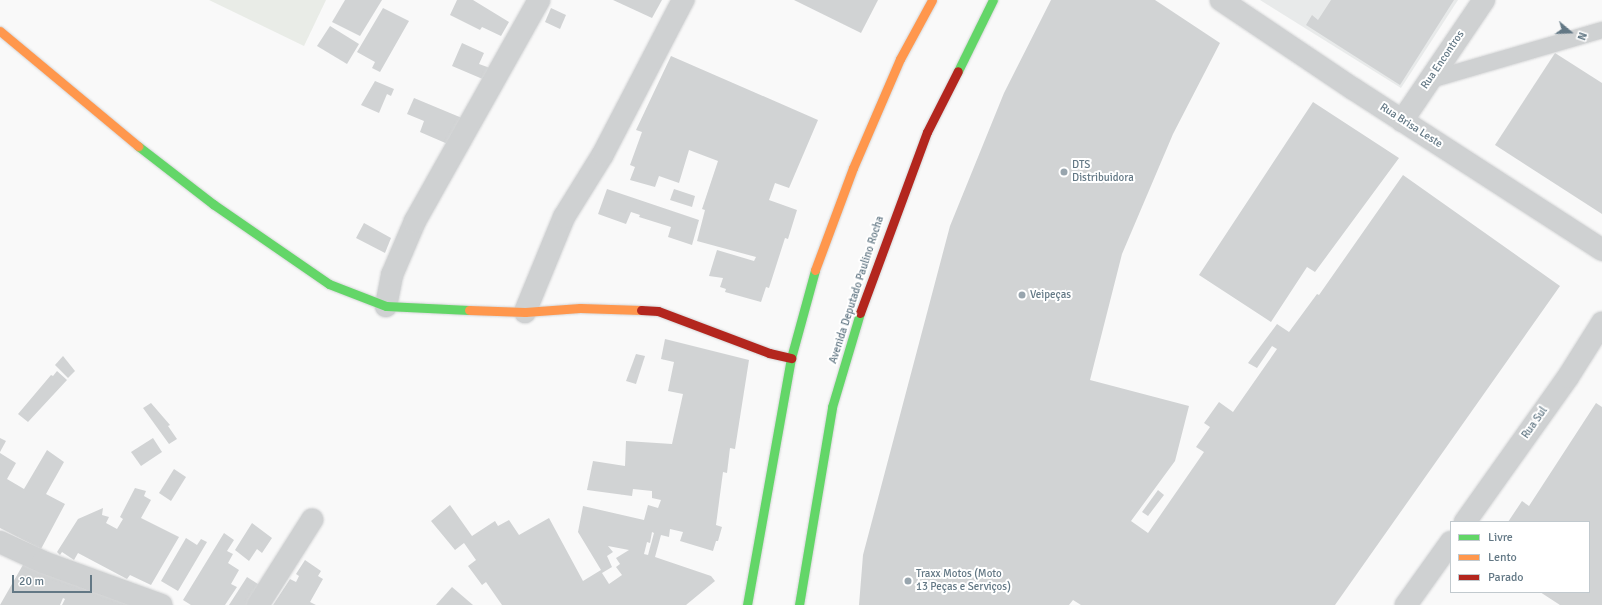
<!DOCTYPE html>
<meta charset="utf-8">
<style>
body{margin:0}
#map{position:relative;width:1602px;height:605px;overflow:hidden;background:#f9f9f9;font-family:Signika,sans-serif}
div>[style]{position:absolute}
.built>*{inset:0;background:#e8eaea}
.green>*{inset:0;background:#e9ece7}
.building>*{inset:0;background:#d1d3d4}
.roads{filter:drop-shadow(0 0 1px #d5d6d7) drop-shadow(0 0 1px #d5d6d7)}
.lane>*{height:16px;margin:-8px;padding:0 8px;transform-origin:8px;border-radius:8px;background:#cfd1d2}
.street>*{height:22px;margin:-11px;padding:0 11px;transform-origin:11px;border-radius:11px;background:#cfd1d2}
.fast>*{height:9px;margin:-4.5px;padding:0 4.5px;transform-origin:4.5px;border-radius:4.5px;background:#63d668}
.slow>*{height:9px;margin:-4.5px;padding:0 4.5px;transform-origin:4.5px;border-radius:4.5px;background:#ff974d}
.jam>*{height:9px;margin:-4.5px;padding:0 4.5px;transform-origin:4.5px;border-radius:4.5px;background:#b3261e}
.dots>*{width:11px;height:11px;translate:-50% -50%;box-sizing:border-box;border:2px solid #fff;border-radius:50%}
span{translate:-50% -50%;white-space:nowrap;text-align:center;line-height:1.15;-webkit-text-stroke:4px #fff;paint-order:stroke}
.street-label{font-size:11px;color:#637885}
.poi-label{font-size:11px;color:#637885}
.left{translate:0 -50%;text-align:left}
.legend{position:absolute;left:1450px;top:521px;width:140px;height:72px;box-sizing:border-box;background:#fff;border:1px solid #c1c9ce;margin:0;padding:5px 7px;list-style:none;font-size:12px;color:#637885}
.legend li{display:flex;align-items:center;gap:8px;height:20px}
.legend b{width:20px;border:1px solid #c1c9ce}
.north{position:absolute;left:1550px;top:12px;width:40px;height:40px;-webkit-text-stroke:3px #fff;paint-order:stroke;rotate:109deg;font-size:11px;font-weight:700;line-height:16px;text-align:center;color:#637885}
.north::after{content:'';display:block;margin:auto;width:14px;height:18px;background:#637885;clip-path:polygon(50% 0,100% 100%,50% 72%,0 100%)}
.scale{position:absolute;left:12px;top:575px;width:80px;height:18px;box-sizing:border-box;border:2px solid #637885;border-top:0;padding-left:5px;font-size:12px;line-height:14px;white-space:nowrap;color:#637885;-webkit-text-stroke:3px #fff;paint-order:stroke}
</style>
<div id="map">
<div class="built">
<div style="clip-path:polygon(1260px 0,1458px 0,1401px 88px)"></div>
</div>
<div class="green">
<div style="clip-path:polygon(209px 0,326px 0,304px 46px)"></div>
</div>
<div class="building">
<div style="clip-path:polygon(345px 0,382px 0,360px 36px,332px 22px)"></div>
<div style="clip-path:polygon(457px 0,473px 0,509px 22px,501px 36px,482px 27px,480px 30px,450px 15px)"></div>
<div style="clip-path:polygon(613px 0,662px 0,652px 18px)"></div>
<div style="clip-path:polygon(794px 0,878px 0,861px 33px)"></div>
<div style="clip-path:polygon(1051px 0,1155px 0,1220px 43px,1173px 134px,1122px 254px,1090px 380px,1189px 406px,1175px 461px,1131px 521px,1148px 533px,1204px 452px,1196px 447px,1210px 427px,1204px 423px,1219px 402px,1233px 412px,1277px 349px,1272px 346px,1257px 368px,1248px 363px,1277px 324px,1289px 332px,1317px 294px,1319px 295px,1403px 175px,1560px 286px,1335px 605px,1081px 605px,1073px 600px,1069px 605px,859px 605px,863px 555px,950px 226px,1004px 93px)"></div>
<div style="clip-path:polygon(1331px 0,1454px 0,1400px 85px,1306px 25px,1312px 15px,1318px 20px)"></div>
<div style="clip-path:polygon(383px 8px,409px 21px,380px 72px,372px 68px,375px 62px,357px 52px)"></div>
<div style="clip-path:polygon(551px 8px,566px 15px,560px 29px,545px 22px)"></div>
<div style="clip-path:polygon(330px 26px,359px 44px,347px 64px,317px 46px)"></div>
<div style="clip-path:polygon(462px 43px,484px 53px,479px 64px,490px 68px,485px 80px,452px 66px)"></div>
<div style="clip-path:polygon(1555px 53px,1602px 83px,1602px 214px,1495px 145px)"></div>
<div style="clip-path:polygon(671px 56px,818px 120px,789px 188px,775px 183px,769px 200px,797px 210px,788px 239px,785px 238px,769px 288px,766px 287px,761px 302px,725px 292px,726px 289px,720px 287px,723px 278px,709px 276px,717px 250px,754px 261px,756px 257px,697px 241px,705px 210px,702px 209px,718px 161px,689px 150px,679px 183px,659px 176px,655px 187px,630px 180px,635px 167px,630px 165px,642px 132px,636px 130px)"></div>
<div style="clip-path:polygon(375px 81px,394px 89px,391px 96px,387px 94px,379px 113px,361px 105px)"></div>
<div style="clip-path:polygon(414px 98px,462px 118px,450px 145px,420px 132px,424px 121px,407px 114px)"></div>
<div style="clip-path:polygon(1313px 102px,1399px 158px,1315px 272px,1307px 267px,1271px 322px,1199px 275px)"></div>
<div style="clip-path:polygon(607px 189px,699px 220px,692px 245px,668px 237px,671px 227px,639px 217px,640px 215px,631px 212px,626px 224px,598px 214px)"></div>
<div style="clip-path:polygon(674px 189px,695px 196px,692px 207px,670px 200px)"></div>
<div style="clip-path:polygon(364px 223px,391px 238px,385px 253px,356px 238px)"></div>
<div style="clip-path:polygon(evenodd,665px 339px,749px 360px,735px 449px,730px 448px,727px 473px,723px 472px,716px 525px,722px 527px,718px 541px,716px 541px,713px 551px,680px 541px,683px 532px,670px 529px,669px 537px,661px 535px,655px 557px,711px 576px,715px 581px,686px 605px,502px 605px,486px 582px,482px 585px,468px 566px,476px 560px,464px 543px,455px 550px,431px 521px,450px 505px,472px 536px,495px 521px,498px 526px,509px 520px,519px 535px,549px 518px,583px 581px,601px 570px,578px 532px,583px 506px,644px 520px,648px 505px,658px 508px,661px 500px,652px 498px,652px 491px,633px 489px,632px 496px,587px 490px,593px 461px,625px 466px,626px 441px,672px 444px,683px 394px,668px 391px,674px 362px,661px 359px,665px 339px,652px 532px,654px 533px,648px 555px,644px 554px,647px 542px,650px 543px,652px 532px,665px 339px,608px 546px,629px 550px,616px 558px,620px 564px,616px 567px,622px 575px,609px 584px,602px 573px,612px 567px,607px 556px,613px 552px,608px 546px)"></div>
<div style="clip-path:polygon(636px 354px,645px 356px,636px 384px,626px 381px)"></div>
<div style="clip-path:polygon(63px 356px,75px 371px,68px 378px,55px 365px)"></div>
<div style="clip-path:polygon(57px 371px,67px 380px,28px 422px,18px 414px,51px 375px,53px 376px)"></div>
<div style="clip-path:polygon(151px 403px,170px 425px,168px 426px,177px 439px,169px 444px,143px 408px)"></div>
<div style="clip-path:polygon(1596px 403px,1602px 407px,1602px 605px,1560px 605px,1540px 592px,1589px 592px,1589px 522px,1508px 522px,1522px 501px,1529px 506px)"></div>
<div style="clip-path:polygon(0 438px,6px 441px,0 452px)"></div>
<div style="clip-path:polygon(153px 438px,162px 452px,141px 466px,131px 452px)"></div>
<div style="clip-path:polygon(47px 450px,64px 462px,46px 494px,65px 504px,41px 549px,0 528px,0 453px,16px 463px,7px 479px,24px 489px)"></div>
<div style="clip-path:polygon(174px 469px,186px 477px,171px 501px,159px 493px)"></div>
<div style="clip-path:polygon(135px 488px,146px 491px,144px 496px,151px 500px,141px 518px,179px 537px,151px 585px,130px 575px,127px 579px,78px 553px,74px 560px,62px 552px,60px 555px,57px 552px,78px 519px,103px 508px,102px 515px,109px 517px,106px 523px,117px 529px,123px 519px,120px 517px)"></div>
<div style="clip-path:polygon(1158px 490px,1164px 495px,1148px 516px,1142px 512px)"></div>
<div style="clip-path:polygon(252px 523px,272px 538px,262px 553px,257px 549px,249px 561px,235px 550px)"></div>
<div style="clip-path:polygon(224px 533px,234px 540px,227px 551px,233px 554px,228px 563px,239px 570px,231px 584px,237px 587px,225px 605px,191px 605px,183px 600px)"></div>
<div style="clip-path:polygon(186px 538px,197px 545px,201px 539px,207px 542px,178px 591px,161px 581px)"></div>
<div style="clip-path:polygon(305px 560px,321px 571px,318px 576px,323px 579px,310px 602px,316px 605px,273px 605px,290px 579px,296px 582px,299px 576px,296px 574px)"></div>
<div style="clip-path:polygon(24px 563px,133px 605px,62px 605px,65px 599px,63px 598px,60px 605px,0 605px)"></div>
<div style="clip-path:polygon(247px 577px,261px 586px,249px 605px,229px 605px)"></div>
<div style="clip-path:polygon(452px 587px,473px 605px,436px 605px)"></div>
</div>
<div class="roads">
<div class="lane">
<div style="left:1430px;top:80px;width:179px;rotate:-16.2deg"></div>
</div>
<div class="street">
<div style="left:1221px;top:0;width:158px;rotate:33.9deg"></div>
<div style="left:1352px;top:88px;width:298px;rotate:32.9deg"></div>
<div style="left:1402px;top:121px;width:146px;rotate:-55.9deg"></div>
<div style="left:386px;top:306px;width:32px;rotate:-79deg"></div>
<div style="left:392px;top:275px;width:59px;rotate:-66.9deg"></div>
<div style="left:415px;top:221px;width:253px;rotate:-60.7deg"></div>
<div style="left:525px;top:312px;width:103px;rotate:-67.7deg"></div>
<div style="left:564px;top:217px;width:74px;rotate:-58.2deg"></div>
<div style="left:603px;top:154px;width:174px;rotate:-62.5deg"></div>
<div style="left:1465px;top:522px;width:178px;rotate:-54.6deg"></div>
<div style="left:1568px;top:377px;width:64px;rotate:-57.8deg"></div>
<div style="left:0;top:542px;width:47px;rotate:24.9deg"></div>
<div style="left:43px;top:562px;width:126px;rotate:20deg"></div>
<div style="left:258px;top:605px;width:101px;rotate:-57.6deg"></div>
<div style="left:1406px;top:605px;width:77px;rotate:-54.5deg"></div>
</div>
<div class="fast">
<div style="left:958px;top:71px;width:79px;rotate:-63.8deg"></div>
<div style="left:138px;top:146px;width:95px;rotate:37.7deg"></div>
<div style="left:213px;top:204px;width:141px;rotate:34.6deg"></div>
<div style="left:329px;top:284px;width:61px;rotate:21.1deg"></div>
<div style="left:386px;top:306px;width:83px;rotate:2.8deg"></div>
<div style="left:747px;top:605px;width:251px;rotate:-79.9deg"></div>
<div style="left:791px;top:358px;width:91px;rotate:-74.7deg"></div>
<div style="left:799px;top:605px;width:201px;rotate:-80.5deg"></div>
<div style="left:832px;top:407px;width:98px;rotate:-73.4deg"></div>
</div>
<div class="slow">
<div style="left:0;top:31px;width:180px;rotate:39.8deg"></div>
<div style="left:815px;top:270px;width:109px;rotate:-69.6deg"></div>
<div style="left:853px;top:168px;width:119px;rotate:-66.7deg"></div>
<div style="left:900px;top:59px;width:67px;rotate:-61.5deg"></div>
<div style="left:469px;top:310px;width:56px;rotate:2deg"></div>
<div style="left:525px;top:312px;width:55px;rotate:-4.2deg"></div>
<div style="left:580px;top:308px;width:61px;rotate:1.9deg"></div>
</div>
<div class="jam">
<div style="left:641px;top:310px;width:17px;rotate:3deg"></div>
<div style="left:658px;top:311px;width:119px;rotate:20.7deg"></div>
<div style="left:769px;top:353px;width:23px;rotate:13deg"></div>
<div style="left:860px;top:313px;width:193px;rotate:-69.7deg"></div>
<div style="left:927px;top:132px;width:68px;rotate:-63.1deg"></div>
</div>
</div>
<div class="dots">
<div style="left:1064px;top:172px;background:#98a5ae"></div>
<div style="left:1022px;top:295px;background:#98a5ae"></div>
<div style="left:908px;top:581px;background:#98a5ae"></div>
</div>
<div class="street-label">
<span style="left:1443px;top:60px;rotate:-56deg">Rua Encontros</span>
<span style="left:1411px;top:126px;rotate:33deg">Rua Brisa Leste</span>
<span style="left:857px;top:290px;rotate:-72deg">Avenida Deputado Paulino Rocha</span>
<span style="left:1535px;top:423px;rotate:-55deg">Rua Sul</span>
</div>
<div class="poi-label">
<span class="left" style="left:1072px;top:172px">DTS<br>Distribuidora</span>
<span class="left" style="left:1030px;top:295px">Veipeças</span>
<span class="left" style="left:916px;top:581px">Traxx Motos (Moto<br>13 Peças e Serviços)</span>
</div>
<ul class="legend">
<li><b style="height:5px;background:#63d668"></b>Livre</li>
<li><b style="height:5px;background:#ff974d"></b>Lento</li>
<li><b style="height:5px;background:#b3261e"></b>Parado</li>
</ul>
<div class="north">N</div>
<div class="scale">20 m</div>
</div>
